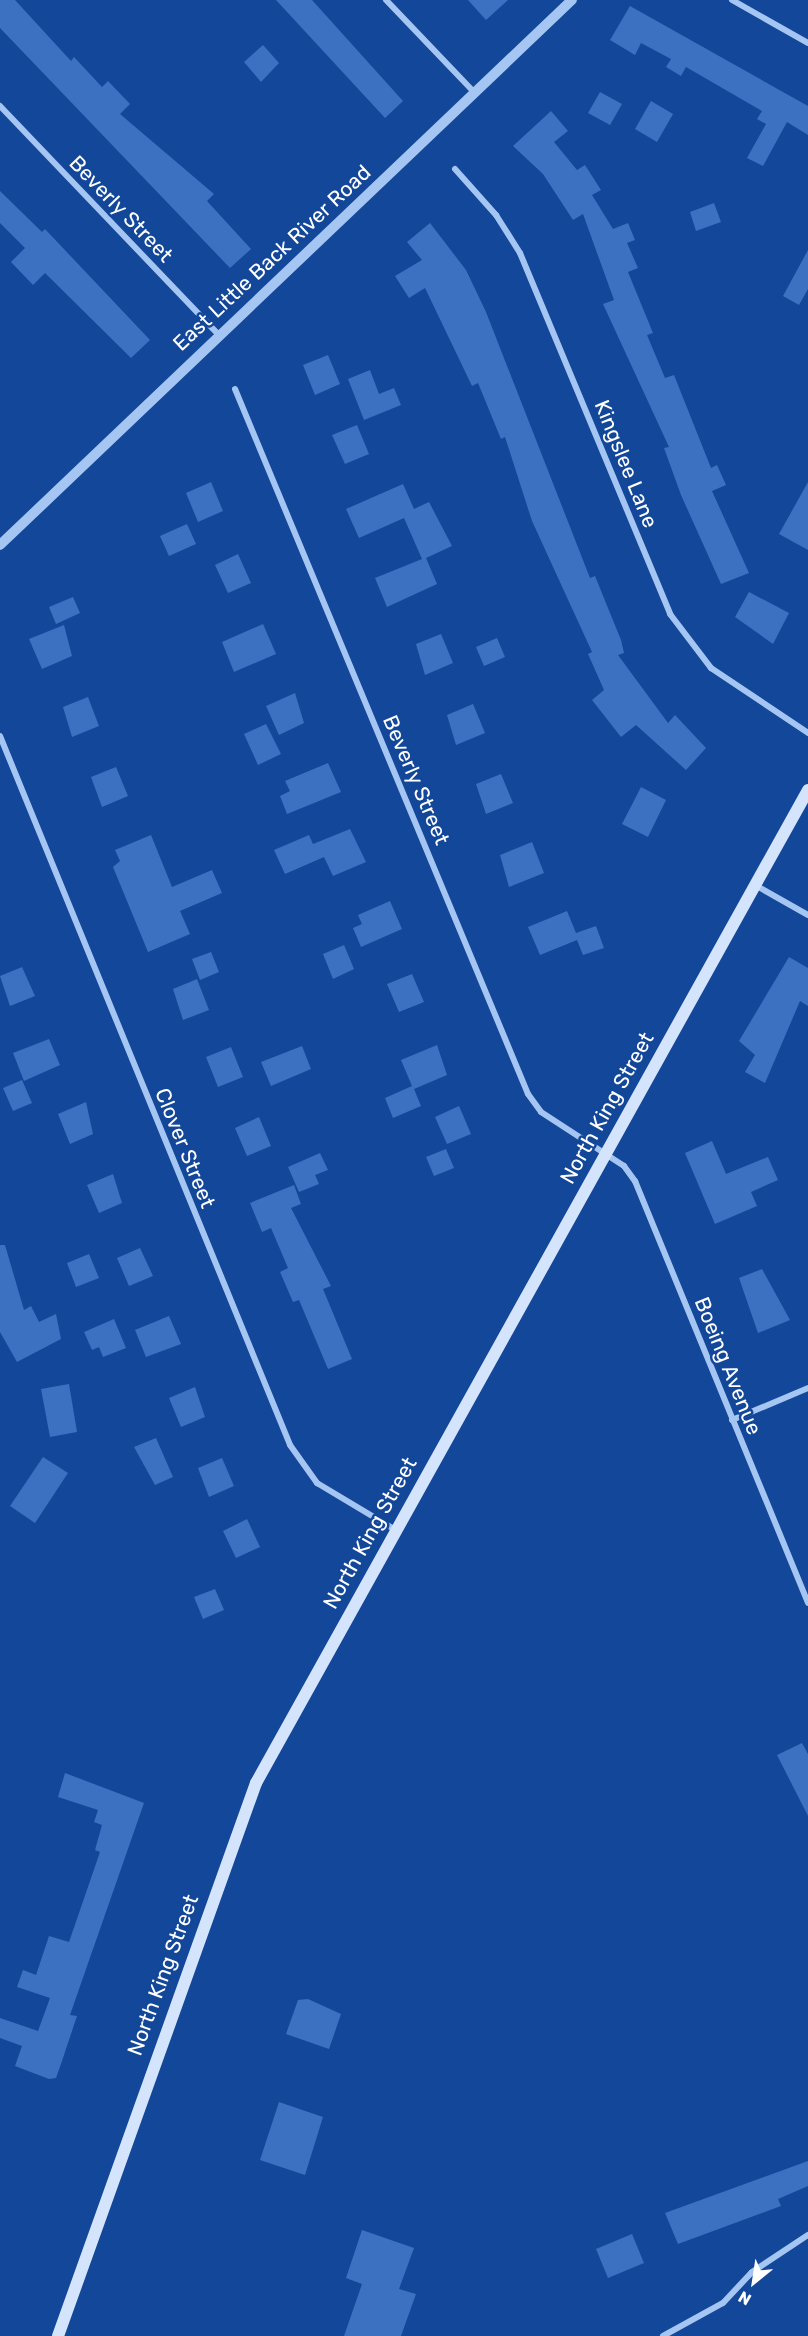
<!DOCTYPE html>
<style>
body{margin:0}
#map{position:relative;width:808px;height:2336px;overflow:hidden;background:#134799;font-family:Rubik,sans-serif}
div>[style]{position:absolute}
.building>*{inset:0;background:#3c71c1}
.minor>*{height:6px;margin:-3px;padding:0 3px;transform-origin:3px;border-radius:3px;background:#a5c5f3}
.tertiary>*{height:10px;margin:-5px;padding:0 5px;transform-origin:5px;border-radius:5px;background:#a5c5f3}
.secondary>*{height:12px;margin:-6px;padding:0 6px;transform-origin:6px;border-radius:6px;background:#d5e4fd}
span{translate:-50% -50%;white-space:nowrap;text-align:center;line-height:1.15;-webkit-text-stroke:5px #134799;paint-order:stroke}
.street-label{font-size:21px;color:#fff}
.north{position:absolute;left:724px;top:2252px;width:60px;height:60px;-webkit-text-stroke:4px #134799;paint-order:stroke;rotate:210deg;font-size:16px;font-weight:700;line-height:24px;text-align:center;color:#fff}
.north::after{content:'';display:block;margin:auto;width:21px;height:27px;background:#fff;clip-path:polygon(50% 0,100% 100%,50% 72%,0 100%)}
</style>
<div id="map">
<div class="building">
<div style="clip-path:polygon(0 0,15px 0,71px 61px,74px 57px,102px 87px,108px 81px,130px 104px,120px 114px,214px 194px,207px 201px,251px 249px,230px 268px,0 28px)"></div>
<div style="clip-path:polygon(276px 0,312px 0,403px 101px,385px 118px)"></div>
<div style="clip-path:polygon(468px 0,508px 0,486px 20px)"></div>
<div style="clip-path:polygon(630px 6px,808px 106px,808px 135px,787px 122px,763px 166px,747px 158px,766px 124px,757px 119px,762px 111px,686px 67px,681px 76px,666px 67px,671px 59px,641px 43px,635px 55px,610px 40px)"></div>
<div style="clip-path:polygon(263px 45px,279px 63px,261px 82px,244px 62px)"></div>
<div style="clip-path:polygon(600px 92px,622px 104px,610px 125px,588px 113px)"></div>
<div style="clip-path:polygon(651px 101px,673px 114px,657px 142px,635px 129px)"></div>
<div style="clip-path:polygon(551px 111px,568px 131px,554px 142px,577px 170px,585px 165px,601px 190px,592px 195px,613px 229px,628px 223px,635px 240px,627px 243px,638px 268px,628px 272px,653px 333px,647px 335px,665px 378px,674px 375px,711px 468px,717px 465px,726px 485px,712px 491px,749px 573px,721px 584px,681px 495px,664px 448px,669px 447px,603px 304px,614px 300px,583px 214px,573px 220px,543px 174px,513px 146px)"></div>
<div style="clip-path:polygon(0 191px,42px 232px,45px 229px,150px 340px,131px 358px,45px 273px,33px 285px,11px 262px,25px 248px,0 223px)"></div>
<div style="clip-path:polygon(714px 203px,721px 222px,696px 231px,690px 212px)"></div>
<div style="clip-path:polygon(430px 223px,466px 270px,486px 312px,590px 578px,595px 576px,621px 640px,624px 653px,618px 655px,668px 723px,675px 715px,706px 748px,686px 770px,636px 725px,621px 737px,592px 700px,604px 690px,588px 654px,592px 652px,532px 521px,505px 437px,501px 439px,478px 383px,472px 386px,425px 288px,409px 298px,395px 276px,422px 260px,407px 242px)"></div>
<div style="clip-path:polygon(808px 250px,808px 289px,799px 305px,783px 296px)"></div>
<div style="clip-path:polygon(328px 355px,340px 384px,315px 395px,303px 365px)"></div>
<div style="clip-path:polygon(370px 370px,379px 394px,394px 388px,401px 405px,364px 420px,348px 379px)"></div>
<div style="clip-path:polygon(357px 425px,369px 454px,345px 464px,332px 435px)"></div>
<div style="clip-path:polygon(211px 482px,223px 511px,198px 522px,186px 493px)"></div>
<div style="clip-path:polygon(808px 482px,808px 550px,779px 534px)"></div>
<div style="clip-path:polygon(403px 484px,414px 509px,429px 502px,452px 546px,426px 558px,437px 584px,387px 607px,375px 578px,422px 559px,404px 518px,359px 538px,346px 509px)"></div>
<div style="clip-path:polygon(187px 524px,196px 544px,169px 556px,160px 536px)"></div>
<div style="clip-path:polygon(238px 554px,251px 583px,228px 593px,215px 565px)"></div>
<div style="clip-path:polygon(749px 592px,789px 613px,773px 644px,735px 617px)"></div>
<div style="clip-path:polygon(73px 597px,80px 613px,56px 624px,49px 607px)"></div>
<div style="clip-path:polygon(263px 624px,276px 654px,234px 672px,222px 642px)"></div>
<div style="clip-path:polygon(64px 625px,72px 656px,42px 669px,29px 639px)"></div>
<div style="clip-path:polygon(441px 634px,453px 663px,425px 675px,416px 644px)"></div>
<div style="clip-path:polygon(497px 638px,505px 657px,484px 666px,476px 647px)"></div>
<div style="clip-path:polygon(295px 693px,304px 723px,279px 735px,266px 706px)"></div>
<div style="clip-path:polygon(88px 697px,99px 726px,72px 737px,63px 707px)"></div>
<div style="clip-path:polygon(473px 704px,485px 733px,456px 745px,447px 715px)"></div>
<div style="clip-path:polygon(266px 724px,281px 754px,258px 765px,244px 734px)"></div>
<div style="clip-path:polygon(328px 763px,341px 792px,287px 814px,280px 796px,290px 791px,285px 781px)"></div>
<div style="clip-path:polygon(116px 767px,128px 796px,102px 807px,91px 777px)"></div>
<div style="clip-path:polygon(501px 774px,513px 803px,486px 814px,476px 784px)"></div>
<div style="clip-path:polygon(641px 787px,666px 800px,648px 837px,622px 824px)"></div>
<div style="clip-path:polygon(350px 829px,366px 862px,333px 876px,324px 857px,285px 874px,274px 850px,309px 835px,313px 844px)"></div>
<div style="clip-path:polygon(151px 835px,172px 887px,212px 870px,222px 893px,180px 911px,190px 934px,148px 952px,113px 867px,120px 861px,115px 850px)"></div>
<div style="clip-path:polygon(532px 842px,544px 873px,509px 887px,500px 855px)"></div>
<div style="clip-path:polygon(390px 901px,402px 929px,361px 947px,353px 928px,362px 924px,358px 915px)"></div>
<div style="clip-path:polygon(567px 911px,576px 933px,596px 926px,604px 948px,583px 955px,577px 940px,540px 955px,528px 927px)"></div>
<div style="clip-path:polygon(344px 945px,354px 969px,333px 979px,323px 954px)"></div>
<div style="clip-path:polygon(211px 952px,219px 972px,200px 980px,192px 959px)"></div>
<div style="clip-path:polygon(789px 957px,808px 968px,808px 1006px,800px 1001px,765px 1083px,745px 1072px,755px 1055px,739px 1041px)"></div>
<div style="clip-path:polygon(22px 967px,35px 996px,10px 1006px,0 976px)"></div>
<div style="clip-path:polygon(412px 974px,424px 1002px,399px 1012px,387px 984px)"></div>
<div style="clip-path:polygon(197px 979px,209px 1010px,183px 1020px,173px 989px)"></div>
<div style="clip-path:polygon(49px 1039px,60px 1065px,24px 1081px,13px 1053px)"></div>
<div style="clip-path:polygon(437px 1045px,447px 1075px,414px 1089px,421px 1106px,393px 1118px,385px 1098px,412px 1086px,401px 1060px)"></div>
<div style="clip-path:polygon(302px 1046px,311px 1069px,271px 1086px,261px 1062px)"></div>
<div style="clip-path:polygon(231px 1047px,243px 1077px,218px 1087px,206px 1057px)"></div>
<div style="clip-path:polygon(22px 1080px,32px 1103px,13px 1111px,3px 1088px)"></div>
<div style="clip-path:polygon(86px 1102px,93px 1134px,70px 1144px,58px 1114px)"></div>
<div style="clip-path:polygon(459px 1106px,471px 1134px,447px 1144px,435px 1117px)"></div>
<div style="clip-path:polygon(259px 1117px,271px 1146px,247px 1156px,235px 1128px)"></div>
<div style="clip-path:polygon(712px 1141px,726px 1174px,768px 1157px,778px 1180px,751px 1192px,757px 1206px,715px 1224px,685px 1153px)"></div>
<div style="clip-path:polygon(446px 1149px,454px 1168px,434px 1176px,426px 1157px)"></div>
<div style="clip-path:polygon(320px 1153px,328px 1170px,315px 1175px,319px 1184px,299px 1192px,288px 1167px)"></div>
<div style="clip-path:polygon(113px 1174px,122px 1203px,99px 1213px,87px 1185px)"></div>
<div style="clip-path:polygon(294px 1185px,301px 1204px,291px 1208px,331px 1286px,323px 1289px,352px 1359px,328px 1369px,299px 1300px,293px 1302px,280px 1272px,288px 1268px,271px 1228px,262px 1232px,250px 1203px)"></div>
<div style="clip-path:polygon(0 1245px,5px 1245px,24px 1310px,31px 1306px,39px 1322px,56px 1314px,61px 1339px,17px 1362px,0 1332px)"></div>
<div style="clip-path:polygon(140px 1248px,153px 1276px,129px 1286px,117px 1258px)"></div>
<div style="clip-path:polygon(89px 1254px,99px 1278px,76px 1287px,67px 1263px)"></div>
<div style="clip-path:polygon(762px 1269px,790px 1320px,758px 1333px,739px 1278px)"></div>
<div style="clip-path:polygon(169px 1316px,181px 1344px,146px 1357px,135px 1330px)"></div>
<div style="clip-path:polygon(114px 1319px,126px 1348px,103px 1357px,99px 1347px,92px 1350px,84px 1332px)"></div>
<div style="clip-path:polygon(69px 1384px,77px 1432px,50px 1437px,41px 1389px)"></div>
<div style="clip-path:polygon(195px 1387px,205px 1417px,181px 1427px,169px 1398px)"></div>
<div style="clip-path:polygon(156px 1438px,173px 1477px,155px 1485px,134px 1447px)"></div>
<div style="clip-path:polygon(43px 1457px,68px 1473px,35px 1523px,10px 1506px)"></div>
<div style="clip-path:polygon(222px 1458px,234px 1486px,209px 1497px,198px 1468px)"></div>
<div style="clip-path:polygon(247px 1519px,260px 1547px,236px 1558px,223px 1531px)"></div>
<div style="clip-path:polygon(215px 1589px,224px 1610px,203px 1619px,194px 1597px)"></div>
<div style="clip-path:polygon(802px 1743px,808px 1754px,808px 1816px,777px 1755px)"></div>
<div style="clip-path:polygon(65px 1773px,144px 1803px,70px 2015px,77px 2016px,62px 2061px,56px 2078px,49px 2079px,15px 2066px,22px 2046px,0 2038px,0 2018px,38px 2031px,50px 1998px,17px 1987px,23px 1970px,36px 1975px,49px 1936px,69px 1942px,100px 1852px,95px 1850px,102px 1825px,94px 1822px,98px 1810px,58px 1797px)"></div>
<div style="clip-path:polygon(308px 1999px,341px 2014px,329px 2049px,286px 2034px,298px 2000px)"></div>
<div style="clip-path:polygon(279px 2102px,323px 2117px,305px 2175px,260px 2160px)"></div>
<div style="clip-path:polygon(808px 2161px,808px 2186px,778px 2199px,781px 2206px,678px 2244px,665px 2213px)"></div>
<div style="clip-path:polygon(362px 2230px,414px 2248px,399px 2289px,416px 2294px,401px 2336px,344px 2336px,362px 2284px,346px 2278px)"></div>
<div style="clip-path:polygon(632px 2234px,644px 2263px,608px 2278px,596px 2249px)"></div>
</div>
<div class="minor">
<div style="left:386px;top:0;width:129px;rotate:46.3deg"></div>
<div style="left:732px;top:0;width:87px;rotate:29.5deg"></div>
<div style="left:0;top:106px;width:317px;rotate:46.3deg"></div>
<div style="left:455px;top:169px;width:62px;rotate:48.3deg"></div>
<div style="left:496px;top:215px;width:45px;rotate:57.7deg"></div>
<div style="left:520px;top:253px;width:391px;rotate:67.4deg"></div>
<div style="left:670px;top:614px;width:68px;rotate:52.8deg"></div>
<div style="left:711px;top:668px;width:117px;rotate:33.8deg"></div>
<div style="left:235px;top:389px;width:763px;rotate:67.43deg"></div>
<div style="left:528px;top:1094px;width:22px;rotate:54deg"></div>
<div style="left:541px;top:1112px;width:99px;rotate:33deg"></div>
<div style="left:624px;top:1166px;width:19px;rotate:54deg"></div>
<div style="left:635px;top:1181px;width:456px;rotate:67.7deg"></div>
<div style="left:0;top:736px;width:766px;rotate:67.75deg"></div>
<div style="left:290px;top:1445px;width:47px;rotate:54.6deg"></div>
<div style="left:317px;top:1483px;width:90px;rotate:30.9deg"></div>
<div style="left:755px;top:885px;width:61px;rotate:29.5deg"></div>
<div style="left:732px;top:1420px;width:82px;rotate:-22.8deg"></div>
<div style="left:663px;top:2336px;width:68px;rotate:-28.8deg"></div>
<div style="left:723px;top:2303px;width:42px;rotate:-46.9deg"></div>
<div style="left:752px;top:2272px;width:67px;rotate:-33.5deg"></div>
</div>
<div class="tertiary">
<div style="left:0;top:545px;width:790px;rotate:-43.62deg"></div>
</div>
<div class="secondary">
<div style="left:58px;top:2336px;width:587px;rotate:-70.3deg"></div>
<div style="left:256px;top:1783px;width:1136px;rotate:-60.93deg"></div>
</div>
<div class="street-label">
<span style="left:121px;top:209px;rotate:46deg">Beverly Street</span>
<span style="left:272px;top:258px;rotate:-43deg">East Little Back River Road</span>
<span style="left:626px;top:464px;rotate:68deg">Kingslee Lane</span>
<span style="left:416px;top:780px;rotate:67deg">Beverly Street</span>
<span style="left:607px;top:1108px;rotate:-61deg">North King Street</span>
<span style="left:185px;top:1148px;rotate:68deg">Clover Street</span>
<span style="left:728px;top:1366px;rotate:68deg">Boeing Avenue</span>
<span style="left:370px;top:1533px;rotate:-61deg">North King Street</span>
<span style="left:163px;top:1975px;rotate:-70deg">North King Street</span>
</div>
<div class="north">N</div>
</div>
